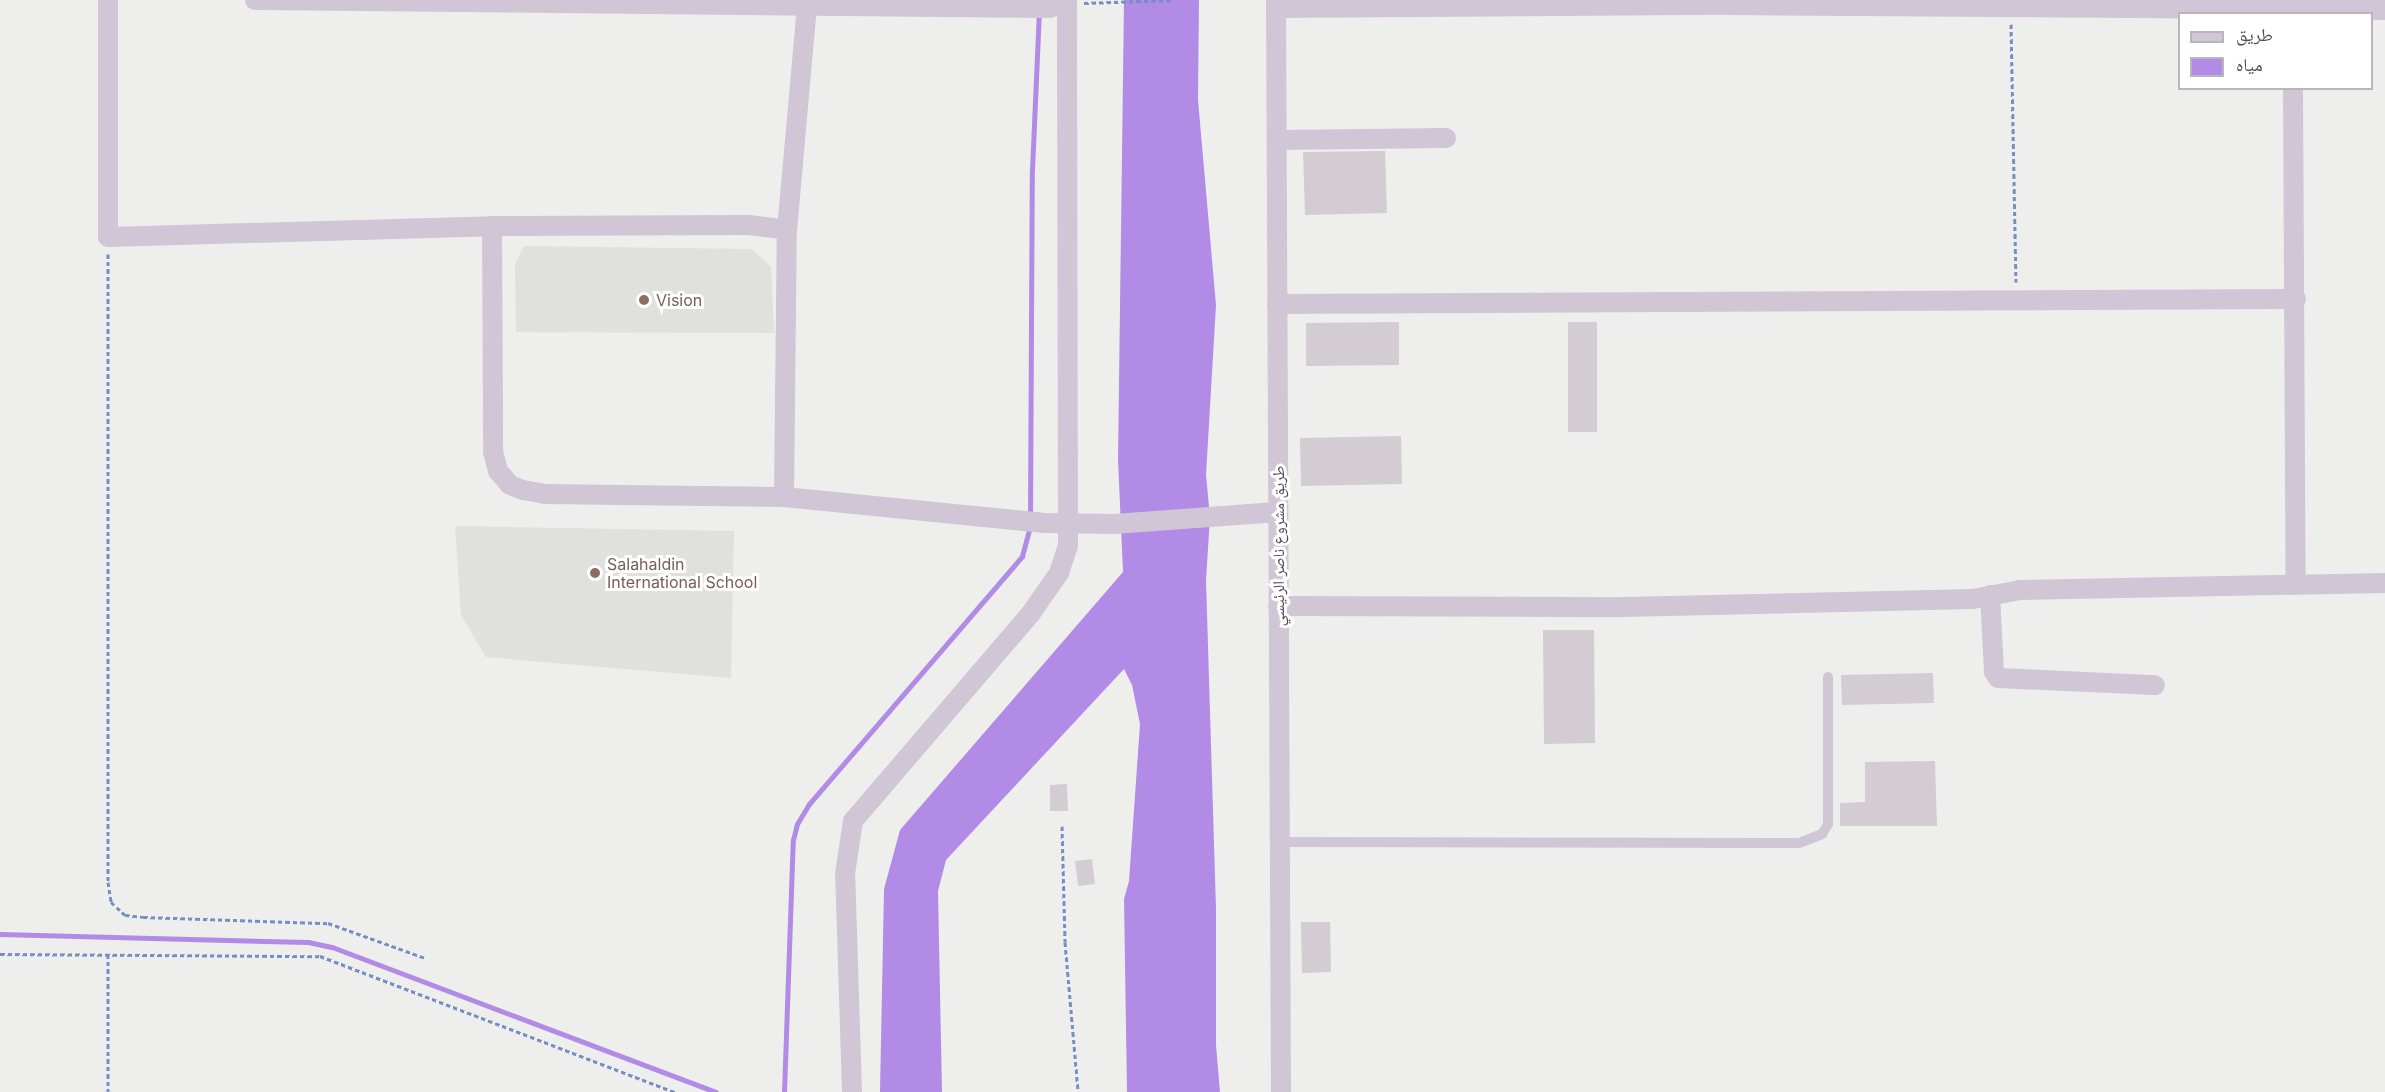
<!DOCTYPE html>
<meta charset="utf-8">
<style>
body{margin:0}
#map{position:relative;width:2385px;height:1092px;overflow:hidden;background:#eeefec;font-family:Inter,"Noto Naskh Arabic",sans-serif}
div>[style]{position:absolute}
.education>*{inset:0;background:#e0e0dd}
.water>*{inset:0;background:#b18be5}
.stream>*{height:5px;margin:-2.5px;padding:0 2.5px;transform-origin:2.5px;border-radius:2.5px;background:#b18be5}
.building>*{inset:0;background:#d3ccd3}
.path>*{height:3px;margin-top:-1.5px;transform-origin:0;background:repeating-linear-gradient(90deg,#768dc6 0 4.5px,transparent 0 7.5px)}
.lane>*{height:10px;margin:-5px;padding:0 5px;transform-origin:5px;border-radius:5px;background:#d0c6d6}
.street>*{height:20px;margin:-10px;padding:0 10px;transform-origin:10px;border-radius:10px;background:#d0c6d6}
.dots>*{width:16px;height:16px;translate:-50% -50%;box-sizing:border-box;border:3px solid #fff;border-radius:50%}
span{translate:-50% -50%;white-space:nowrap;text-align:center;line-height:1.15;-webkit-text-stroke:6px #fff;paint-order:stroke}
.education-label{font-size:16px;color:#785e54}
.left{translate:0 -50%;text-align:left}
.street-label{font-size:16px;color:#524658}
.legend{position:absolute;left:2178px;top:12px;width:195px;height:78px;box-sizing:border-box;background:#fff;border:2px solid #bab5bc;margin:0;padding:8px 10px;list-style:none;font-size:18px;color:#524658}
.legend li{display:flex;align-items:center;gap:12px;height:30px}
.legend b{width:30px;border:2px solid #bab5bc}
</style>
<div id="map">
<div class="education">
<div style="clip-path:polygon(524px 246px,752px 249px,771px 267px,774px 333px,516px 332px,515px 264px)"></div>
<div style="clip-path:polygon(455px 526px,734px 531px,731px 678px,486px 657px,461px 615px)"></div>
</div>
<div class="water">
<div style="clip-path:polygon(1124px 0,1199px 0,1198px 100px,1216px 305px,1206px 475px,1210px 517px,1206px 580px,1216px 909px,1216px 1045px,1220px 1092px,1127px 1092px,1124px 899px,1129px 881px,1140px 724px,1132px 685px,1124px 669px,946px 860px,938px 891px,942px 1092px,880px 1092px,884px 889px,900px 830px,1123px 572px,1118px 460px)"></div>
</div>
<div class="stream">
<div style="left:1030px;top:517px;width:347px;rotate:-89.7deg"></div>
<div style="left:1032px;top:170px;width:159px;rotate:-87.5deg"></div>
<div style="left:0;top:934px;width:308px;rotate:1.5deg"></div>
<div style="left:308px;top:942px;width:25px;rotate:12deg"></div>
<div style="left:332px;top:947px;width:410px;rotate:20.7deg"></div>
<div style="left:784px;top:1092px;width:252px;rotate:-88deg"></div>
<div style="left:793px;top:840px;width:16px;rotate:-76deg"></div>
<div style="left:797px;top:824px;width:23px;rotate:-59deg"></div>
<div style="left:809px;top:804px;width:327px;rotate:-49.3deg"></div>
<div style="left:1022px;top:556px;width:31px;rotate:-75deg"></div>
</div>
<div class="building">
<div style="clip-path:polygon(1385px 151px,1387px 213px,1305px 215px,1303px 152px)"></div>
<div style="clip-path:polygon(1399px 322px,1399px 365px,1306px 366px,1306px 323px)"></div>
<div style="clip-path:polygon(1568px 322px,1597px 322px,1597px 432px,1568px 432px)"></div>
<div style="clip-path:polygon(1401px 436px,1402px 484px,1301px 486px,1300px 438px)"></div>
<div style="clip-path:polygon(1543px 630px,1594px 630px,1595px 743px,1544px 744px)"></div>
<div style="clip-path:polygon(1933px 673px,1934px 703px,1842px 705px,1841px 675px)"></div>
<div style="clip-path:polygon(1935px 761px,1937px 826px,1840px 826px,1840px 803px,1865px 802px,1865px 762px)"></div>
<div style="clip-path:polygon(1067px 784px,1068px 811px,1050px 811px,1050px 785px)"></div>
<div style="clip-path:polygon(1092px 859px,1095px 884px,1078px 886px,1075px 861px)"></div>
<div style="clip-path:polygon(1301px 922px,1330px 922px,1331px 972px,1302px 973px)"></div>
</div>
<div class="path">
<div style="left:1084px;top:3px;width:88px;rotate:-2deg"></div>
<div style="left:2011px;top:24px;width:258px;rotate:88.9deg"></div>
<div style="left:108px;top:254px;width:628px;rotate:90deg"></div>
<div style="left:108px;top:882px;width:20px;rotate:81deg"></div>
<div style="left:111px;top:902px;width:19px;rotate:43deg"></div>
<div style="left:125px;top:915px;width:18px;rotate:6deg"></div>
<div style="left:143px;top:917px;width:185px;rotate:1.9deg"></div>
<div style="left:328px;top:923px;width:103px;rotate:19.8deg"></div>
<div style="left:1062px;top:826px;width:116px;rotate:88.5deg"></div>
<div style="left:1065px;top:942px;width:151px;rotate:85deg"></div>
<div style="left:0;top:954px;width:320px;rotate:0.4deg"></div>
<div style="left:320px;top:956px;width:380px;rotate:21deg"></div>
<div style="left:108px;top:954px;width:138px;rotate:90deg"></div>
</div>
<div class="lane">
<div style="left:1279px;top:842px;width:520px;rotate:0.11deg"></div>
<div style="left:1799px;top:843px;width:25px;rotate:-21deg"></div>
<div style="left:1822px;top:834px;width:12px;rotate:-59deg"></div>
<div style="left:1828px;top:824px;width:147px;rotate:-90deg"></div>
</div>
<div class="street">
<div style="left:108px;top:0;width:237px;rotate:90deg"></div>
<div style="left:108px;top:237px;width:384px;rotate:-1.6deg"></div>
<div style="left:492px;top:226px;width:257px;rotate:-0.2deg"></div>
<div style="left:749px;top:225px;width:38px;rotate:7deg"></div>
<div style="left:255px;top:0;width:795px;rotate:0.58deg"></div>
<div style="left:1276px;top:0;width:1092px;rotate:89.74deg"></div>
<div style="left:1276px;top:8px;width:453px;rotate:-0.4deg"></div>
<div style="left:1729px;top:5px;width:656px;rotate:0.44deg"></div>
<div style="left:2293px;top:88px;width:495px;rotate:89.7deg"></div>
<div style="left:1278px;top:140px;width:168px;rotate:-0.7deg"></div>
<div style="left:492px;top:226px;width:226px;rotate:89.7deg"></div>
<div style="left:493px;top:452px;width:20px;rotate:75deg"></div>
<div style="left:498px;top:471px;width:18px;rotate:49deg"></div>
<div style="left:510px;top:485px;width:14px;rotate:21deg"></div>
<div style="left:523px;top:490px;width:22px;rotate:10deg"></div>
<div style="left:545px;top:494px;width:239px;rotate:0.7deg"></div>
<div style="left:784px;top:497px;width:262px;rotate:5.7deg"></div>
<div style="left:1045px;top:523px;width:69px;rotate:0.8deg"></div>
<div style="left:1114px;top:524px;width:164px;rotate:-4.2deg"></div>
<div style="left:1277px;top:304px;width:1019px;rotate:-0.28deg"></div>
<div style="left:784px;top:497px;width:267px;rotate:-89.4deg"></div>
<div style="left:787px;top:230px;width:227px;rotate:-84.9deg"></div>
<div style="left:1990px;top:595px;width:77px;rotate:87deg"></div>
<div style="left:1994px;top:672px;width:7px;rotate:56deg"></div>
<div style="left:1998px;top:678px;width:157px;rotate:2.6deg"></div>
<div style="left:1278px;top:606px;width:344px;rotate:0.2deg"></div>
<div style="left:1622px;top:607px;width:351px;rotate:-1.3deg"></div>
<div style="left:1973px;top:599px;width:48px;rotate:-10.8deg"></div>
<div style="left:2020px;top:590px;width:365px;rotate:-1.1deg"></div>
<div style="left:852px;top:1092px;width:218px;rotate:-91.8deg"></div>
<div style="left:845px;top:874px;width:54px;rotate:-81.4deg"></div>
<div style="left:853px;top:821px;width:274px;rotate:-49.4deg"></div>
<div style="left:1031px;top:613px;width:49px;rotate:-55deg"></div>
<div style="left:1059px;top:573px;width:29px;rotate:-72deg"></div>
<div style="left:1068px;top:545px;width:545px;rotate:-90.11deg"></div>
</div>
<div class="dots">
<div style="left:644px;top:300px;background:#8d6e63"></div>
<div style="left:595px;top:573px;background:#8d6e63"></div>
</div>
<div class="education-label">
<span class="left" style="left:656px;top:300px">Vision</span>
<span class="left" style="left:607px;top:573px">Salahaldin<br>International School</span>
</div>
<div class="street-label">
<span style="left:1278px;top:546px;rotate:-90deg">طريق مشروع ناصر الرئيسي</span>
</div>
<ul class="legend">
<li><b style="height:8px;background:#d0c6d6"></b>طريق</li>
<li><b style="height:16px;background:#b18be5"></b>مياه</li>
</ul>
</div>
